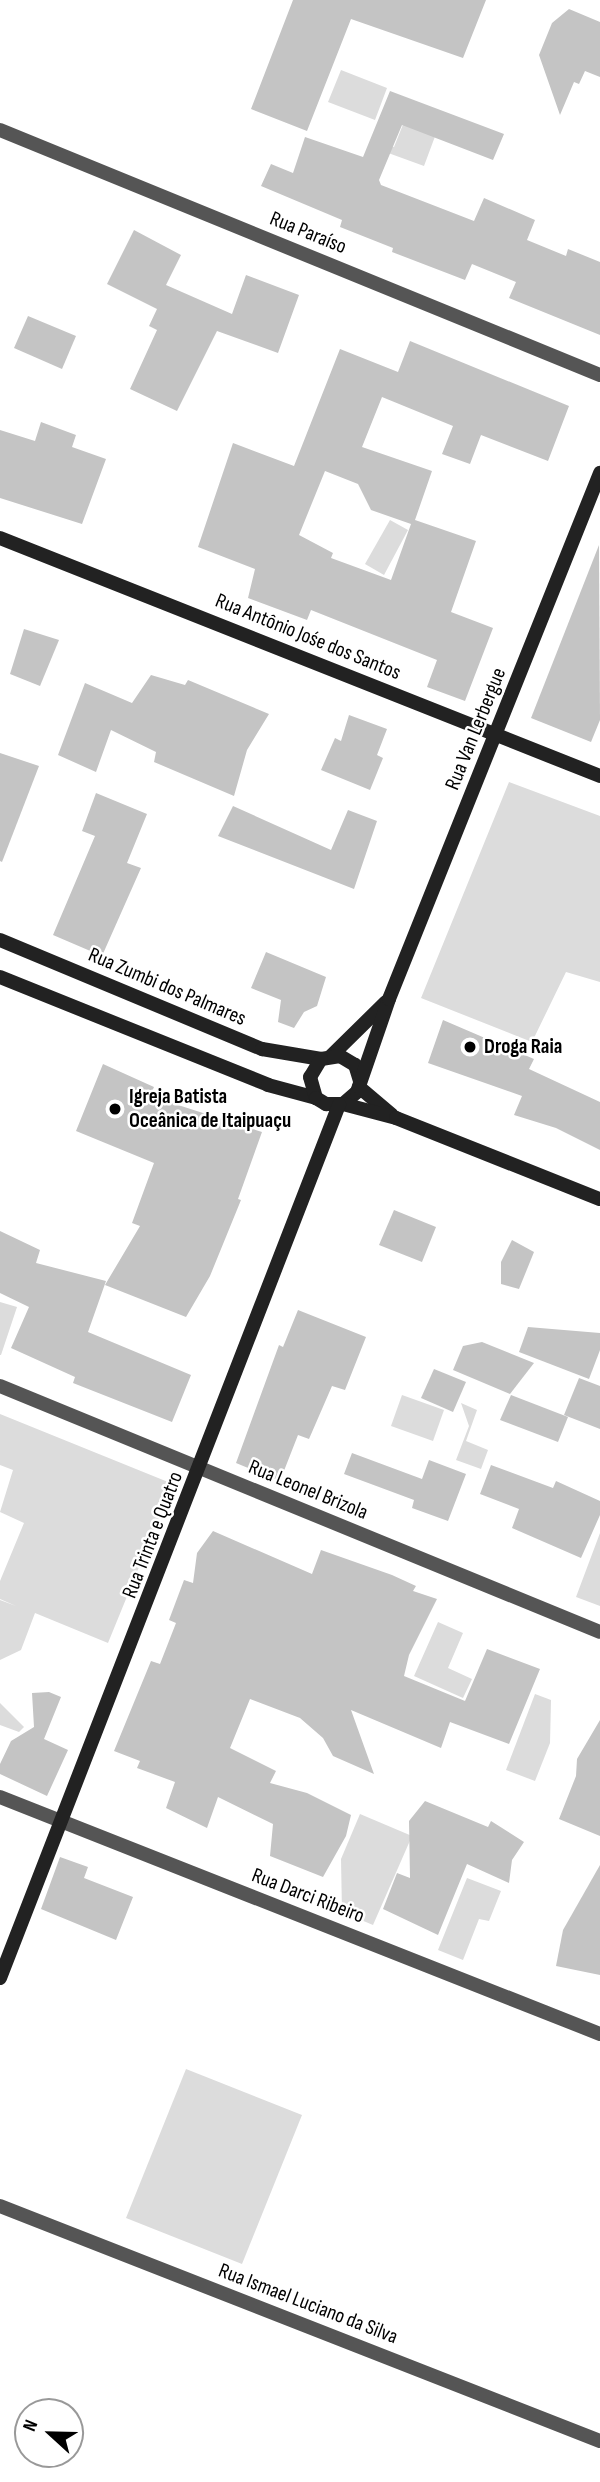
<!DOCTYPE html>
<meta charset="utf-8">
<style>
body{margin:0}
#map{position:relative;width:600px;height:2482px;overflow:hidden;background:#fff;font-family:"Sofia Sans Condensed",sans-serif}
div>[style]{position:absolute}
.green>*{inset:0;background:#dcdcdc}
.building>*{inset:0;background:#c4c4c4}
.street>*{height:14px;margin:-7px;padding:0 7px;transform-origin:7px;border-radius:7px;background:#555}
.secondary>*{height:14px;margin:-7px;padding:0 7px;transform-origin:7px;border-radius:7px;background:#222}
.dots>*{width:19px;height:19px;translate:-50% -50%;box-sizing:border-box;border:4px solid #fff;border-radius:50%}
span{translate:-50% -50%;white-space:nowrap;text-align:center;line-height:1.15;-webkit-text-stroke:5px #fff;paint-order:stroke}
.street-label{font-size:21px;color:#000}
.poi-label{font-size:21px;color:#000;font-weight:700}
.left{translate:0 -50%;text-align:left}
.north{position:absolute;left:14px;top:2398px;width:70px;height:70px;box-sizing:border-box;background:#fff;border:2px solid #999;border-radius:50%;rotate:292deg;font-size:19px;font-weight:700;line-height:28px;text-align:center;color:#000}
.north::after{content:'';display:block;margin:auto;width:24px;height:32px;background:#000;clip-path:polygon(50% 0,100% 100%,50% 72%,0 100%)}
</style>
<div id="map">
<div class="green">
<div style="clip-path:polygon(341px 70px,387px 88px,375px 120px,328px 102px)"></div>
<div style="clip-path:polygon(408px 112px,440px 123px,424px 166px,369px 146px,371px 139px,394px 147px)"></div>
<div style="clip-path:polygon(390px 520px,408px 530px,384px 575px,365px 564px)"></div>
<div style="clip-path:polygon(509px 782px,600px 816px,600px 982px,566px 972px,532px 1042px,421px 998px)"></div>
<div style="clip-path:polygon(0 1302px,17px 1307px,1px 1355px,0 1355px)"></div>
<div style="clip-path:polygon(402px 1395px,444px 1410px,433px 1441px,391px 1426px)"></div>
<div style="clip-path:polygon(461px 1403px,477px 1410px,466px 1441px,488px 1450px,481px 1469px,456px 1460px,469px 1426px)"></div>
<div style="clip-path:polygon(0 1414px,173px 1484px,108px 1643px,35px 1613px,21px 1650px,0 1660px,0 1600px,16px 1606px,0 1599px,0 1581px,24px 1523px,0 1512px,13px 1470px,0 1465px)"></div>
<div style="clip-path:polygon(600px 1533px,600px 1606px,576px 1597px)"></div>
<div style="clip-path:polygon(438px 1622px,463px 1633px,448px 1668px,472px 1679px,463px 1698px,414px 1676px)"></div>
<div style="clip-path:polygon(535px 1694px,551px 1700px,550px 1743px,535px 1781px,506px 1770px)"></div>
<div style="clip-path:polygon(0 1703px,24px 1727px,19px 1732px,0 1725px)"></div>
<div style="clip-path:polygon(360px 1814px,412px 1836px,373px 1925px,342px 1912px,341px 1859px)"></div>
<div style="clip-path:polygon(467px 1878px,501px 1891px,489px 1921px,479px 1919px,463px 1960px,438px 1950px)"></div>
<div style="clip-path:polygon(186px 2069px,302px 2115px,242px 2264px,126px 2218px)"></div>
</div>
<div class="building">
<div style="clip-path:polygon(293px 0,486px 0,463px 58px,351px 19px,307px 131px,251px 109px)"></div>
<div style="clip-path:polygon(569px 9px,600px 22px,600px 77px,585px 71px,579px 84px,574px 82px,560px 115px,539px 55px,552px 23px)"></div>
<div style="clip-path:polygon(390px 91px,504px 134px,493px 160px,402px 125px,379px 180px,381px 185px,474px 221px,484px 198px,535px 220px,527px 240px,566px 256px,568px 249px,600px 262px,600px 335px,509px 298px,516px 282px,472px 264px,465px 280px,392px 252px,393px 248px,340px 227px,342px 220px,261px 186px,271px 164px,293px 173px,305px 137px,363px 157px)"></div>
<div style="clip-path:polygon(134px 230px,181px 255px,166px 285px,232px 314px,246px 275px,299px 295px,278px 353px,217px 331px,177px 411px,130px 389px,157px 330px,149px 326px,157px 309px,107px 284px)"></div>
<div style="clip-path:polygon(28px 316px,76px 336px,62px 369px,14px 348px)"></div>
<div style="clip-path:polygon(evenodd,410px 341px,569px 406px,548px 461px,481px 435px,470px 464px,442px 454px,453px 426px,382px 397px,362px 447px,432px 471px,415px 520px,476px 541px,451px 612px,493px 628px,465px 701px,427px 687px,437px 660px,311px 610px,307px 620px,248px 598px,255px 569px,198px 547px,233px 443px,294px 466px,340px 349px,398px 372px,410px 341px,325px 471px,358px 484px,371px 510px,411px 524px,391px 580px,331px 558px,333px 553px,299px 535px,325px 471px)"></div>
<div style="clip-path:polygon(41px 422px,76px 435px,72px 447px,106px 459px,82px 524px,0 498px,0 430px,35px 441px)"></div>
<div style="clip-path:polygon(599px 545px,600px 720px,591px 742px,531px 718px)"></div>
<div style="clip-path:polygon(24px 629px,59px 640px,40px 686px,10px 674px)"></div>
<div style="clip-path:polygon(151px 675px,185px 685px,188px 680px,269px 714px,247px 750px,234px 796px,154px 762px,156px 752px,111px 730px,96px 772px,58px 755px,85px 683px,132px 703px)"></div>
<div style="clip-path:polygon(349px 715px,387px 729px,377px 755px,383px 758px,370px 790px,321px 770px,335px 738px,341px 741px)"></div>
<div style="clip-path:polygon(0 753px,39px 766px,2px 862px,0 861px)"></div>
<div style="clip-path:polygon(96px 793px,147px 814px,127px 863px,141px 868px,102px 956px,53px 935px,95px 836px,82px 831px)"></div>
<div style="clip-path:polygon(233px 806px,331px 850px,348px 810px,377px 821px,354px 889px,218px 836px)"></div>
<div style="clip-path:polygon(266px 952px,326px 977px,317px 1006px,304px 1012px,294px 1028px,278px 1022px,281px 1000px,251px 988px)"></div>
<div style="clip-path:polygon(443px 1020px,534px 1059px,529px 1069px,600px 1102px,600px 1150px,556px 1128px,514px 1115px,522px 1096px,428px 1063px)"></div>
<div style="clip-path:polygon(103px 1064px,154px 1087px,150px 1096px,262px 1132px,238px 1199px,241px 1200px,210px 1276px,186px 1317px,105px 1285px,140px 1226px,132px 1223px,154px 1163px,76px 1131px)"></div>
<div style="clip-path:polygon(394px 1210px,436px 1227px,422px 1262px,379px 1245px)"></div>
<div style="clip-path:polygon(0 1231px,40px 1250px,36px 1263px,106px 1281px,88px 1332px,191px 1375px,172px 1422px,73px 1383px,75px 1377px,11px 1348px,29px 1307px,0 1293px)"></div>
<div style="clip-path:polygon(512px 1240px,534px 1252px,519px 1289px,501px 1284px,501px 1262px)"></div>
<div style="clip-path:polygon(298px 1310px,366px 1337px,345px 1390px,332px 1386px,309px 1439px,298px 1435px,280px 1481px,236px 1463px,279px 1345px,283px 1347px)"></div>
<div style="clip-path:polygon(528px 1327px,600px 1333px,600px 1350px,589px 1379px,519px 1352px)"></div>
<div style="clip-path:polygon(482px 1342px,534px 1363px,510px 1394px,453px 1370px,463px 1346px)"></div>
<div style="clip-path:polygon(434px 1369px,466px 1382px,453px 1412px,421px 1398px)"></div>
<div style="clip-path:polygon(579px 1378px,600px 1386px,600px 1429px,564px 1415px)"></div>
<div style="clip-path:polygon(511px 1395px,568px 1417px,558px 1442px,500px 1420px)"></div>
<div style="clip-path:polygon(352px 1453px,422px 1479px,429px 1460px,466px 1474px,448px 1521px,412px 1508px,414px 1500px,344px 1474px)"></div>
<div style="clip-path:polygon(491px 1465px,553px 1488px,556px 1481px,600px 1501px,600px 1515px,581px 1558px,512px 1528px,519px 1509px,480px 1494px)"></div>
<div style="clip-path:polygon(213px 1531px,312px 1574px,321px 1550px,392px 1575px,416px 1586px,413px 1591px,437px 1599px,409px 1655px,404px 1676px,465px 1701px,487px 1649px,540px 1669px,509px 1744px,450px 1722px,441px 1748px,351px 1710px,374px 1774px,333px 1756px,323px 1738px,300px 1718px,250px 1699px,230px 1748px,276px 1771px,270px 1783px,307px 1793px,351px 1815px,346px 1836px,323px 1877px,270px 1856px,273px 1824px,218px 1797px,207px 1828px,166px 1808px,175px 1782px,137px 1768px,140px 1761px,114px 1751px,151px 1661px,160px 1664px,176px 1623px,169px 1620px,184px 1580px,193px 1583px,197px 1553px)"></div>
<div style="clip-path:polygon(49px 1692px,61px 1697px,44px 1739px,68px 1750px,47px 1796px,0 1774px,0 1764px,11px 1741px,34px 1727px,32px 1693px)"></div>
<div style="clip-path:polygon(600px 1720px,600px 1836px,559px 1819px,576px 1776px,577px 1759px)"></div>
<div style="clip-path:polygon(425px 1801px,488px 1827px,491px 1821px,524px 1842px,512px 1860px,509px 1883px,467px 1864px,438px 1935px,383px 1909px,397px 1873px,410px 1878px,409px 1821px)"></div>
<div style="clip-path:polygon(60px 1857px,88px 1867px,84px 1878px,133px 1897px,116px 1940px,41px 1909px)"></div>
<div style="clip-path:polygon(600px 1865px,600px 1975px,556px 1966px,563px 1930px)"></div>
</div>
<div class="street">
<div style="left:0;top:130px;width:648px;rotate:22.21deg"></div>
<div style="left:0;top:1386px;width:648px;rotate:22.29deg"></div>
<div style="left:0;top:1797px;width:645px;rotate:21.55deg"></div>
<div style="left:0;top:2206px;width:644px;rotate:21.39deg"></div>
</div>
<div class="secondary">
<div style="left:0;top:538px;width:645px;rotate:21.64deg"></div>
<div style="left:0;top:940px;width:284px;rotate:22.6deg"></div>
<div style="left:262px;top:1049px;width:60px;rotate:9.6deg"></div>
<div style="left:0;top:977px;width:289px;rotate:21.9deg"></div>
<div style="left:268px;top:1085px;width:50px;rotate:15.2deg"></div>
<div style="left:331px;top:1056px;width:77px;rotate:-44.5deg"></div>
<div style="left:360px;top:1081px;width:17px;rotate:-107deg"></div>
<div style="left:355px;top:1065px;width:17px;rotate:-149deg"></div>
<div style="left:340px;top:1056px;width:19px;rotate:171deg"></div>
<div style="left:321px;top:1059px;width:21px;rotate:121deg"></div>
<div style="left:310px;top:1077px;width:22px;rotate:74deg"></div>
<div style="left:316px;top:1098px;width:12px;rotate:31deg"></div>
<div style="left:326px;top:1104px;width:17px"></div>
<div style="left:343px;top:1104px;width:18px;rotate:-41deg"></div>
<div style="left:357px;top:1092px;width:98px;rotate:-71deg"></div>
<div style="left:389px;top:999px;width:567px;rotate:-68.14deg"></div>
<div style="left:359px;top:1087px;width:43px;rotate:40.3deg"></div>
<div style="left:343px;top:1104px;width:55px;rotate:14.8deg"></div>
<div style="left:396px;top:1118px;width:219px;rotate:21.7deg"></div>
<div style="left:0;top:1978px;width:937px;rotate:-68.78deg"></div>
</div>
<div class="dots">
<div style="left:470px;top:1047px;background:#000"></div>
<div style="left:115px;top:1109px;background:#000"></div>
</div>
<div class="street-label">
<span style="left:308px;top:233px;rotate:22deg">Rua Paraíso</span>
<span style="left:308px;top:637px;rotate:22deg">Rua Antônio Jośe dos Santos</span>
<span style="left:476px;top:729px;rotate:-68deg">Rua Van Lerbergue</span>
<span style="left:167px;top:987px;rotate:23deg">Rua Zumbi dos Palmares</span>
<span style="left:308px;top:1490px;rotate:22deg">Rua Leonel Brizola</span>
<span style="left:153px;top:1535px;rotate:-69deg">Rua Trinta e Quatro</span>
<span style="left:308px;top:1896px;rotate:21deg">Rua Darci Ribeiro</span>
<span style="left:308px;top:2304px;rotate:21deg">Rua Ismael Luciano da Silva</span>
</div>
<div class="poi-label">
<span class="left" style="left:484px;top:1047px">Droga Raia</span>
<span class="left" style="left:129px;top:1109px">Igreja Batista<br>Oceânica de Itaipuaçu</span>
</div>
<div class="north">N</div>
</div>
